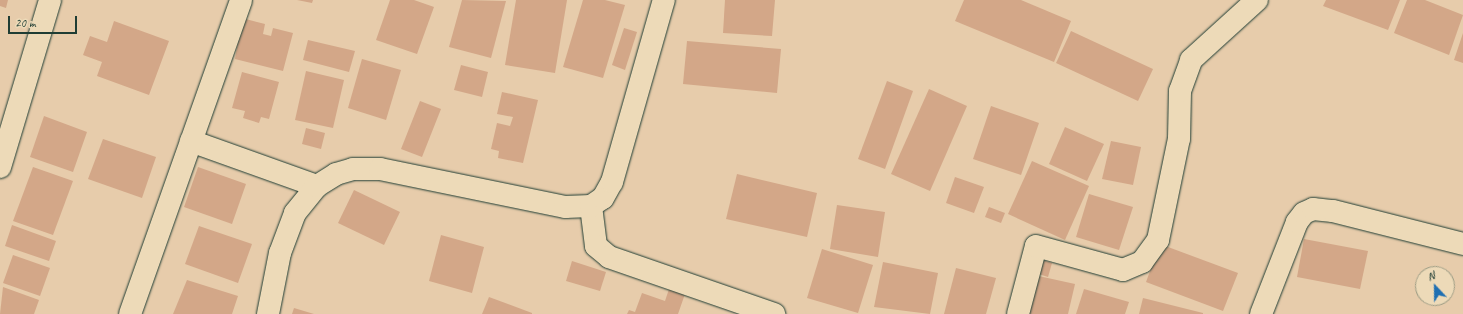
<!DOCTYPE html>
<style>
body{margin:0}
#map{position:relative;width:1463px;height:314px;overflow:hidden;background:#e7ccab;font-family:Caveat,sans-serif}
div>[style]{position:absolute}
.building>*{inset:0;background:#d3a788}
.roads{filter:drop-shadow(0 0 1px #1f3d34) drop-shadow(0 0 1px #1f3d34)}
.minor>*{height:22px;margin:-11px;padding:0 11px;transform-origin:11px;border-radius:11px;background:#eddab8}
span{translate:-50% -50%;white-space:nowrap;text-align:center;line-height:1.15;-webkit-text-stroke:3.5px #eddab8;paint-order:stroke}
.north{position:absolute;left:1415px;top:266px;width:40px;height:40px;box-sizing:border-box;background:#eddab8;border:1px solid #9b9b83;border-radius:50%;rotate:338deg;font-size:11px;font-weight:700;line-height:16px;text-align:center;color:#1f3d34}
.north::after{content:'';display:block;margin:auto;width:14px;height:18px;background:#1f6fb2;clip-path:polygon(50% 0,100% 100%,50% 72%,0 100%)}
.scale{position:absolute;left:8px;top:16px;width:69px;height:18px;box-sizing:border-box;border:2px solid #1f3d34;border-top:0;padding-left:5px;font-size:12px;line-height:14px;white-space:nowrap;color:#1f3d34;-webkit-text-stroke:3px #eddab8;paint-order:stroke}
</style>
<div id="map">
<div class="building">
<div style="clip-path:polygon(0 0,8px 0,6px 8px,0 6px)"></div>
<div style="clip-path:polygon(297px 0,313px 0,312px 3px)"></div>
<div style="clip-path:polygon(390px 0,414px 0,434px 7px,417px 54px,376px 40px)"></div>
<div style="clip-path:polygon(462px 0,506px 1px,491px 58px,449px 47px)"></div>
<div style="clip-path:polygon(516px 0,567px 0,555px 73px,505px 65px)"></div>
<div style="clip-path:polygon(583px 0,605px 0,625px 5px,603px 78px,563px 67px)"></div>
<div style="clip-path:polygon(725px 0,775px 0,772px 36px,723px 33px)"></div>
<div style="clip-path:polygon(964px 0,1021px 0,1071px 21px,1054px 62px,955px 21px)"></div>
<div style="clip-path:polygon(1326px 0,1400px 0,1388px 30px,1323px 6px)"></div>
<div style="clip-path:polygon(1407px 0,1425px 0,1463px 15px,1449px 55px,1394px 33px)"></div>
<div style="clip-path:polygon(242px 18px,265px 24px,263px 34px,271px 36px,273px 28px,293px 33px,283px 71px,235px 59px)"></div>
<div style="clip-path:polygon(114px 21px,169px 41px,149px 95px,97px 76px,102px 62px,83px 55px,90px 36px,107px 42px)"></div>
<div style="clip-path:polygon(624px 28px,637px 32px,625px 70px,612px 65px)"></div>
<div style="clip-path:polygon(1071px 31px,1153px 69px,1138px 101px,1056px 63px)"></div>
<div style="clip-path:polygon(1463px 33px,1463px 63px,1454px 60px)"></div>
<div style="clip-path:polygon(308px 40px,355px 51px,349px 72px,303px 60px)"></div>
<div style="clip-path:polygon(687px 41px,781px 49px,777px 93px,683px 84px)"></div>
<div style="clip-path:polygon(362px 59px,401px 70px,386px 120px,348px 108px)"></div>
<div style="clip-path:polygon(461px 65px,488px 72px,482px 97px,454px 90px)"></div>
<div style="clip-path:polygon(306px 71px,344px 80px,333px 128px,295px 120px)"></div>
<div style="clip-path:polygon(242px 72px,279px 82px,269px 119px,261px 117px,259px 123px,243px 118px,245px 111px,232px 108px)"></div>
<div style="clip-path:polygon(887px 81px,913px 91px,885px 169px,858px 159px)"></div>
<div style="clip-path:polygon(929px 89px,967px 106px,930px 191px,891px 174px)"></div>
<div style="clip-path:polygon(502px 92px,538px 100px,523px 163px,498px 158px,499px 151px,491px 149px,497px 123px,510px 126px,513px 117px,497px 114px)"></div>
<div style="clip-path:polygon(420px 101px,441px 109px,422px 157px,401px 149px)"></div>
<div style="clip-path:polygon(991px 106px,1039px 123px,1021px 175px,973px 159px)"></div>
<div style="clip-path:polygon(44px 116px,87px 132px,73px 172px,30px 157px)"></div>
<div style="clip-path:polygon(1065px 127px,1104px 144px,1087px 181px,1049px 164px)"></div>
<div style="clip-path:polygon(306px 128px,325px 133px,321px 149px,302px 144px)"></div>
<div style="clip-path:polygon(103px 139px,156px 157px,142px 198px,88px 179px)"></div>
<div style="clip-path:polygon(1111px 141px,1141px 147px,1133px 185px,1102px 179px)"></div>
<div style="clip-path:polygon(1032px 161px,1089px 186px,1065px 240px,1008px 214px)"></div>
<div style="clip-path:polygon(33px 167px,73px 181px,53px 235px,13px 221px)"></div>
<div style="clip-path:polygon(198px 167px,246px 184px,232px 224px,184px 207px)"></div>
<div style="clip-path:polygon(737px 174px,817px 193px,807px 237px,726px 219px)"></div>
<div style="clip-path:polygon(955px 177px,984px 187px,974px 213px,946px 203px)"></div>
<div style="clip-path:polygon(354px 190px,400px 212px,384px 245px,338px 223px)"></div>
<div style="clip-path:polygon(1089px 194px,1133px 207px,1119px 250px,1076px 237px)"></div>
<div style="clip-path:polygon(837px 205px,885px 212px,878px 257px,830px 249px)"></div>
<div style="clip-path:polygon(989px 207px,1005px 213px,1001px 223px,985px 217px)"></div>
<div style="clip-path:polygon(12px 225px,56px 241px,49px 261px,5px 246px)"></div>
<div style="clip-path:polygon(199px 226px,252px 244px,238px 283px,185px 264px)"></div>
<div style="clip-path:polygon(441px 235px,484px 247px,472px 293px,429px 281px)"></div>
<div style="clip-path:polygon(1304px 239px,1368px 251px,1360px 289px,1297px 277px)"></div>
<div style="clip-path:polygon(1160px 244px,1238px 273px,1223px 311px,1146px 282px)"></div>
<div style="clip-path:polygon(822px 249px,873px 265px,858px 313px,807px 298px)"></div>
<div style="clip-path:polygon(13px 255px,50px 268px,40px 296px,3px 283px)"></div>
<div style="clip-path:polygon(1036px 258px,1052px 263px,1048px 277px,1032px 272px)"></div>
<div style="clip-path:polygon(572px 261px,606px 272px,600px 291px,566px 281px)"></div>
<div style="clip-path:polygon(883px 262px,938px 273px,930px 314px,874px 307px)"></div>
<div style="clip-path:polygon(956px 268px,996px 278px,986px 314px,944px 314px)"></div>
<div style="clip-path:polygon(1034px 275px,1075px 284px,1068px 314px,1026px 314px)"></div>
<div style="clip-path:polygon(187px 280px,238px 296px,232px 314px,173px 314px)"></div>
<div style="clip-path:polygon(3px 287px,39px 300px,34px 314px,0 314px)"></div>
<div style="clip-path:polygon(669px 289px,685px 294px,678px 314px,627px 314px,629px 310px,635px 312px,642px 293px,665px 301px)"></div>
<div style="clip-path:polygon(1084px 289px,1129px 302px,1125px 314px,1076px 314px)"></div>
<div style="clip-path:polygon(489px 297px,532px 313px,532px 314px,482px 314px)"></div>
<div style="clip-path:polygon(1143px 298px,1203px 313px,1203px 314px,1139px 314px)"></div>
<div style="clip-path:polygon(294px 308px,314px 314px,292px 314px)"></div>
</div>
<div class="roads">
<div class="minor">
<div style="left:191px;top:141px;width:134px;rotate:19.7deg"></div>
<div style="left:0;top:167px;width:174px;rotate:-73.3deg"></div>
<div style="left:591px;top:206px;width:40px;rotate:82.9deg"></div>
<div style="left:596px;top:246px;width:17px;rotate:40deg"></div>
<div style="left:609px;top:257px;width:175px;rotate:19.1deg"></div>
<div style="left:130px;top:314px;width:333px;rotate:-70.5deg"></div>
<div style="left:268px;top:314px;width:62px;rotate:-78.9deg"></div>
<div style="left:280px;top:253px;width:43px;rotate:-69.4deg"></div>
<div style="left:295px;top:213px;width:35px;rotate:-51deg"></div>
<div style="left:317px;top:186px;width:22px;rotate:-32deg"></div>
<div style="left:336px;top:174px;width:18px;rotate:-16deg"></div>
<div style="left:353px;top:169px;width:27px"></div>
<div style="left:380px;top:169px;width:189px;rotate:11.6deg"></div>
<div style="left:565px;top:207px;width:26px;rotate:-2deg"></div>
<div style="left:591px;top:206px;width:14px;rotate:-34deg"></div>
<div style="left:603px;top:198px;width:18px;rotate:-61deg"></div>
<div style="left:612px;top:182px;width:189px;rotate:-74.1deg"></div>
<div style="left:1018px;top:314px;width:70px;rotate:-75.2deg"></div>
<div style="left:1036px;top:246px;width:90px;rotate:15.4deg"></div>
<div style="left:1123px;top:270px;width:21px;rotate:-23deg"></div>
<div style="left:1142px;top:262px;width:27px;rotate:-54deg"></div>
<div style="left:1158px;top:240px;width:103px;rotate:-78.3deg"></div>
<div style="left:1179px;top:139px;width:48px;rotate:-88.8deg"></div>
<div style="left:1180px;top:91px;width:33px;rotate:-70deg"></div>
<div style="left:1191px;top:60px;width:89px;rotate:-42.3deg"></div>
<div style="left:1261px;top:314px;width:99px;rotate:-68.6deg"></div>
<div style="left:1297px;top:222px;width:11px;rotate:-52deg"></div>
<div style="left:1304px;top:213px;width:10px;rotate:-24deg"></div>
<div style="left:1313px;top:209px;width:20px;rotate:6deg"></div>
<div style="left:1333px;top:211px;width:134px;rotate:14.2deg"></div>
</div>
</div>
<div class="north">N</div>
<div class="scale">20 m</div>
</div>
